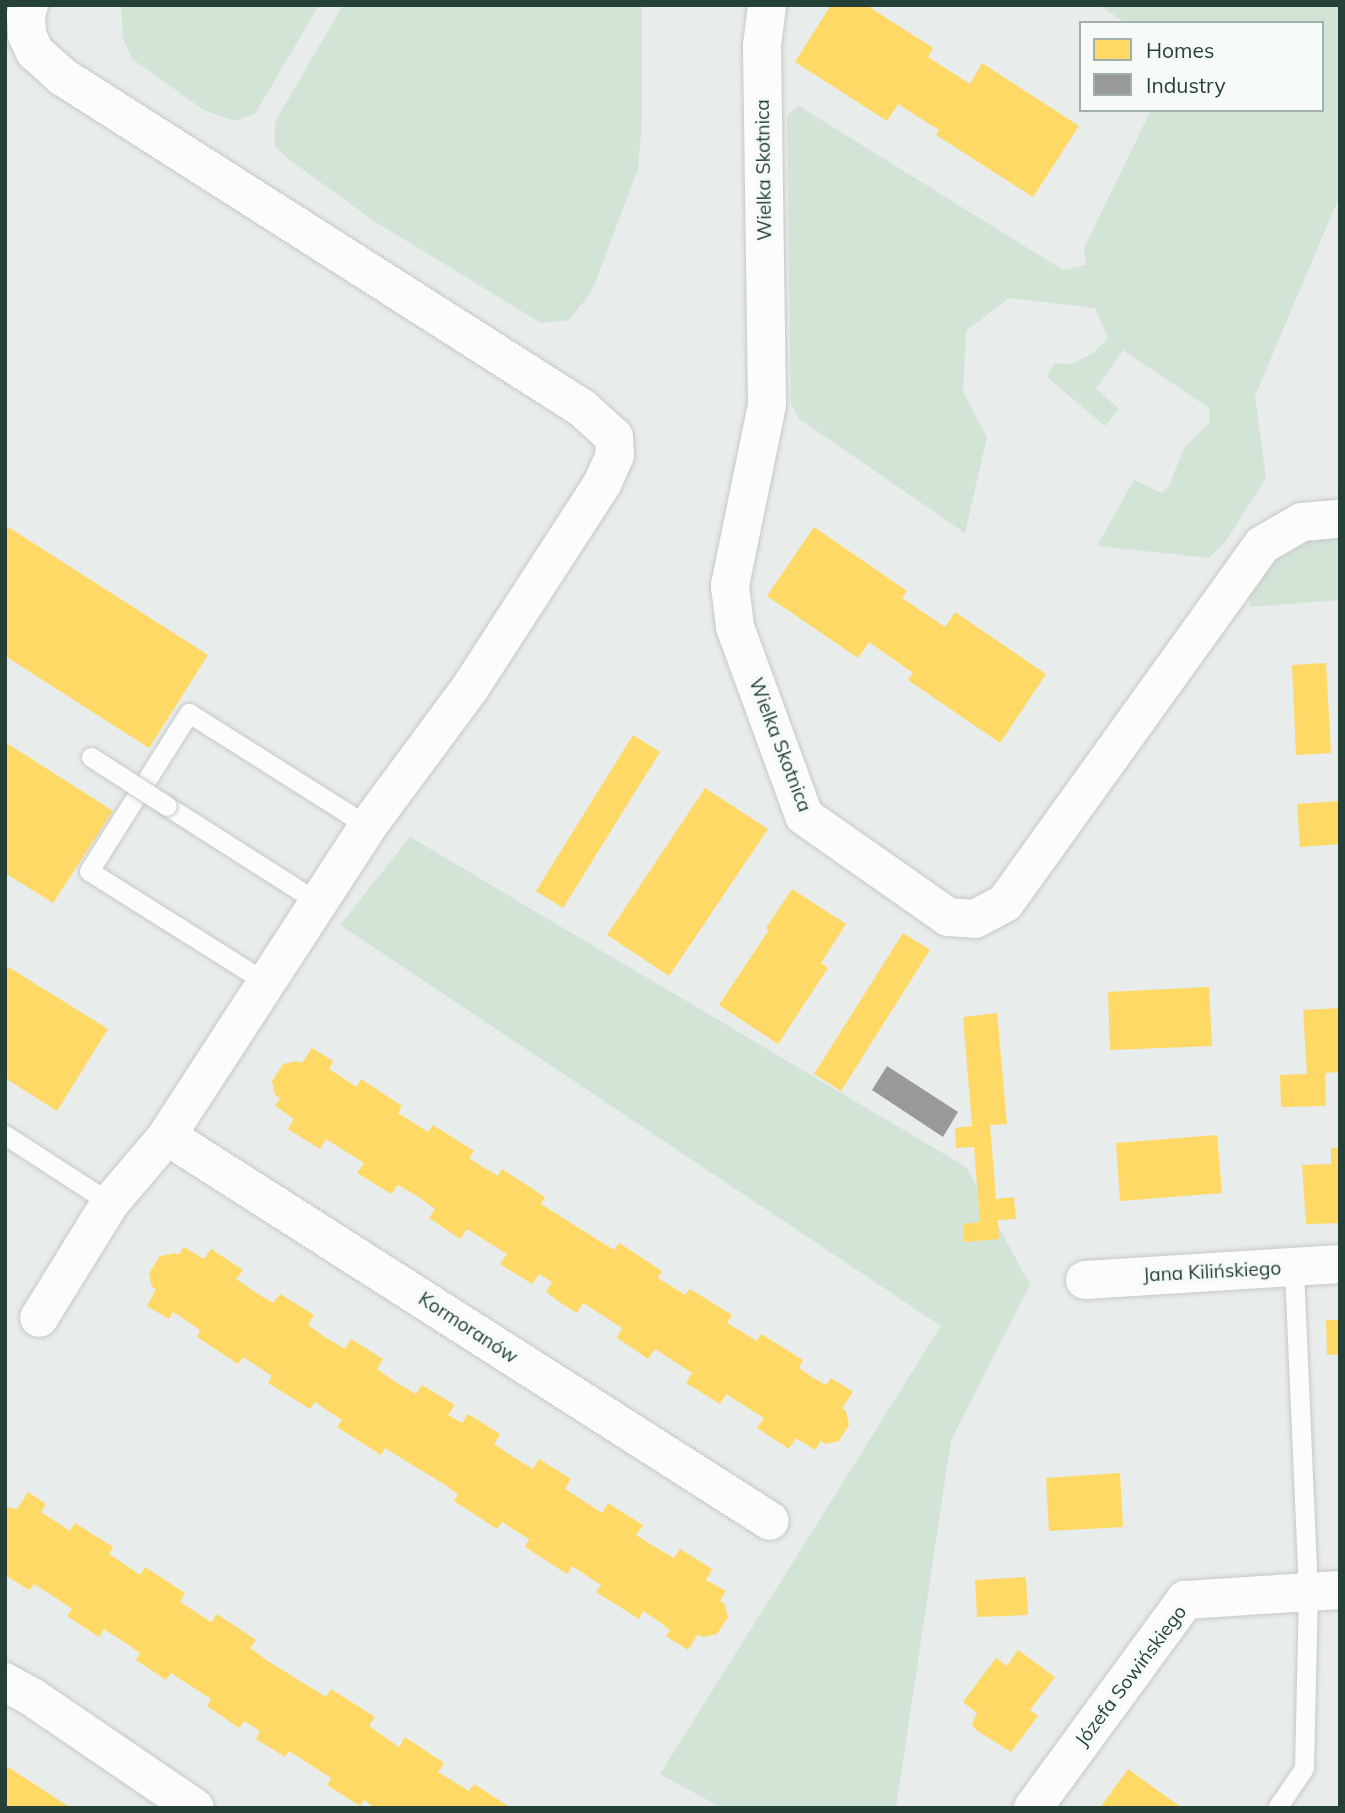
<!DOCTYPE html>
<meta charset="utf-8">
<style>
body{margin:0}
#map{position:relative;width:1345px;height:1813px;overflow:hidden;background:#e8ecea;font-family:Mulish,sans-serif}
div>[style]{position:absolute}
.green>*{inset:0;background:#d1e4d6}
.homes>*{inset:0;background:#ffd966}
.industry>*{inset:0;background:#999}
.roads{filter:drop-shadow(0 0 2px #c5c9c7) drop-shadow(0 0 2px #c5c9c7)}
.service>*{height:19px;margin:-9.5px;padding:0 9.5px;transform-origin:9.5px;border-radius:9.5px;background:#fcfcfc}
.minor>*{height:38px;margin:-19px;padding:0 19px;transform-origin:19px;border-radius:19px;background:#fcfcfc}
.bridges{filter:drop-shadow(0 0 2px #c5c9c7) drop-shadow(0 0 2px #c5c9c7)}
.service-bridge>*{height:19px;margin:-9.5px;padding:0 9.5px;transform-origin:9.5px;border-radius:9.5px;background:#fcfcfc}
span{translate:-50% -50%;white-space:nowrap;text-align:center;line-height:1.15;-webkit-text-stroke:7px #f6faf8;paint-order:stroke}
.street-label{font-size:19px;color:#254037}
.frame{position:absolute;inset:0;border:7px solid #254037;pointer-events:none}
.legend{position:absolute;left:1079px;top:21px;width:245px;height:91px;box-sizing:border-box;background:#f6faf8;border:2px solid #a2b0ab;margin:0;padding:9px 12px;list-style:none;font-size:21px;color:#254037}
.legend li{display:flex;align-items:center;gap:14px;height:35px}
.legend b{width:35px;border:2px solid #a2b0ab}
</style>
<div id="map">
<div class="green">
<div style="clip-path:polygon(121px 5px,319px 5px,255px 114px,235px 121px,204px 110px,132px 59px,123px 38px)"></div>
<div style="clip-path:polygon(343px 5px,642px 5px,642px 120px,638px 169px,592px 291px,569px 320px,541px 323px,374px 221px,287px 158px,275px 146px,275px 122px)"></div>
<div style="clip-path:polygon(1099px 5px,1340px 5px,1340px 195px,1255px 396px,1266px 478px,1226px 541px,1209px 558px,1097px 546px,1134px 480px,1162px 493px,1169px 486px,1184px 448px,1210px 422px,1209px 408px,1123px 350px,1096px 389px,1119px 409px,1105px 426px,1047px 377px,1054px 363px,1072px 364px,1093px 353px,1108px 338px,1095px 308px,1009px 298px,966px 331px,963px 392px,987px 437px,965px 533px,798px 418px,791px 403px,787px 115px,799px 106px,1063px 270px,1086px 265px,1084px 248px,1151px 110px,1322px 110px,1322px 23px,1126px 23px)"></div>
<div style="clip-path:polygon(1340px 539px,1340px 600px,1250px 607px,1250px 586px,1271px 563px,1306px 541px)"></div>
<div style="clip-path:polygon(410px 837px,966px 1167px,1030px 1285px,951px 1440px,896px 1808px,722px 1808px,660px 1774px,941px 1326px,340px 925px)"></div>
</div>
<div class="homes">
<div style="clip-path:polygon(831px 5px,866px 5px,933px 48px,928px 57px,970px 84px,982px 63px,1079px 126px,1033px 197px,936px 135px,939px 130px,898px 104px,887px 121px,795px 62px)"></div>
<div style="clip-path:polygon(5px 525px,208px 655px,149px 748px,5px 656px)"></div>
<div style="clip-path:polygon(814px 527px,907px 591px,902px 598px,945px 627px,955px 612px,1046px 674px,1000px 743px,908px 680px,913px 673px,869px 642px,858px 658px,767px 596px)"></div>
<div style="clip-path:polygon(1326px 663px,1331px 753px,1296px 755px,1292px 665px)"></div>
<div style="clip-path:polygon(633px 735px,660px 752px,563px 908px,536px 891px)"></div>
<div style="clip-path:polygon(5px 742px,113px 811px,53px 903px,5px 873px)"></div>
<div style="clip-path:polygon(705px 788px,768px 829px,669px 976px,607px 935px)"></div>
<div style="clip-path:polygon(1340px 801px,1340px 844px,1300px 847px,1297px 804px)"></div>
<div style="clip-path:polygon(792px 889px,846px 924px,821px 963px,828px 968px,778px 1044px,719px 1005px,769px 930px,766px 928px)"></div>
<div style="clip-path:polygon(903px 933px,930px 950px,841px 1091px,814px 1074px)"></div>
<div style="clip-path:polygon(5px 965px,108px 1029px,57px 1111px,5px 1078px)"></div>
<div style="clip-path:polygon(1209px 987px,1212px 1046px,1110px 1050px,1108px 992px)"></div>
<div style="clip-path:polygon(1340px 1008px,1340px 1072px,1325px 1073px,1326px 1106px,1281px 1107px,1280px 1075px,1307px 1074px,1303px 1010px)"></div>
<div style="clip-path:polygon(997px 1013px,1007px 1124px,990px 1125px,996px 1199px,1014px 1197px,1016px 1219px,998px 1220px,999px 1239px,964px 1242px,963px 1224px,980px 1222px,974px 1147px,956px 1148px,955px 1128px,972px 1126px,963px 1017px)"></div>
<div style="clip-path:polygon(312px 1048px,333px 1061px,329px 1069px,343px 1078px,356px 1087px,361px 1079px,402px 1106px,398px 1113px,428px 1132px,433px 1125px,474px 1151px,469px 1158px,484px 1168px,498px 1176px,502px 1169px,545px 1197px,541px 1204px,555px 1213px,614px 1250px,619px 1243px,662px 1271px,658px 1278px,685px 1295px,690px 1289px,732px 1315px,727px 1323px,757px 1341px,761px 1334px,803px 1360px,799px 1368px,812px 1377px,826px 1385px,831px 1378px,853px 1392px,842px 1408px,846px 1411px,849px 1425px,839px 1441px,826px 1444px,821px 1441px,815px 1450px,796px 1438px,789px 1449px,757px 1428px,764px 1418px,726px 1394px,720px 1404px,686px 1383px,692px 1373px,655px 1349px,648px 1359px,632px 1348px,617px 1338px,622px 1328px,583px 1303px,577px 1313px,561px 1303px,546px 1292px,552px 1282px,539px 1274px,532px 1284px,500px 1264px,507px 1254px,467px 1229px,460px 1239px,429px 1218px,435px 1209px,417px 1196px,398px 1185px,391px 1194px,357px 1173px,364px 1163px,326px 1139px,320px 1149px,288px 1129px,294px 1119px,275px 1106px,280px 1098px,275px 1095px,272px 1081px,283px 1064px,297px 1061px,302px 1063px)"></div>
<div style="clip-path:polygon(1217px 1135px,1222px 1193px,1120px 1201px,1116px 1143px)"></div>
<div style="clip-path:polygon(1331px 1148px,1340px 1148px,1340px 1223px,1306px 1224px,1302px 1165px,1331px 1164px)"></div>
<div style="clip-path:polygon(184px 1247px,204px 1259px,211px 1249px,243px 1270px,236px 1279px,255px 1292px,273px 1303px,280px 1294px,314px 1315px,308px 1325px,326px 1338px,345px 1349px,351px 1339px,383px 1359px,377px 1369px,397px 1383px,416px 1394px,422px 1385px,455px 1405px,448px 1415px,462px 1423px,468px 1414px,500px 1434px,494px 1444px,513px 1457px,533px 1469px,539px 1459px,571px 1479px,565px 1489px,602px 1513px,608px 1503px,643px 1525px,636px 1535px,655px 1547px,674px 1558px,680px 1549px,712px 1569px,706px 1580px,726px 1591px,720px 1601px,724px 1603px,728px 1617px,717px 1634px,702px 1637px,698px 1634px,688px 1650px,666px 1636px,670px 1630px,657px 1620px,643px 1611px,639px 1619px,596px 1592px,601px 1585px,572px 1566px,567px 1574px,525px 1547px,529px 1539px,516px 1531px,502px 1522px,497px 1529px,454px 1501px,458px 1494px,445px 1485px,385px 1448px,381px 1455px,337px 1427px,342px 1420px,328px 1411px,315px 1402px,310px 1409px,268px 1383px,272px 1376px,243px 1357px,238px 1364px,197px 1337px,200px 1330px,187px 1321px,173px 1312px,169px 1319px,147px 1306px,156px 1289px,152px 1287px,149px 1273px,160px 1256px,175px 1253px,178px 1255px)"></div>
<div style="clip-path:polygon(1326px 1320px,1340px 1320px,1340px 1354px,1327px 1355px)"></div>
<div style="clip-path:polygon(1120px 1473px,1123px 1527px,1049px 1531px,1046px 1478px)"></div>
<div style="clip-path:polygon(28px 1492px,46px 1504px,41px 1512px,61px 1525px,70px 1531px,75px 1523px,113px 1547px,109px 1554px,131px 1569px,140px 1575px,145px 1567px,185px 1593px,180px 1602px,211px 1622px,217px 1614px,256px 1640px,250px 1648px,268px 1661px,326px 1697px,331px 1689px,375px 1717px,369px 1726px,399px 1747px,405px 1737px,444px 1763px,438px 1772px,469px 1791px,474px 1784px,511px 1808px,375px 1808px,364px 1800px,360px 1806px,327px 1785px,331px 1778px,314px 1767px,289px 1751px,285px 1757px,256px 1739px,260px 1731px,244px 1721px,239px 1728px,207px 1706px,211px 1699px,171px 1673px,166px 1680px,136px 1660px,140px 1653px,130px 1646px,104px 1629px,99px 1637px,67px 1616px,72px 1609px,59px 1600px,34px 1584px,29px 1590px,5px 1575px,5px 1507px,17px 1509px)"></div>
<div style="clip-path:polygon(1026px 1577px,1028px 1615px,977px 1617px,975px 1580px)"></div>
<div style="clip-path:polygon(1018px 1650px,1055px 1677px,1030px 1710px,1038px 1716px,1011px 1752px,976px 1730px,972px 1724px,977px 1713px,963px 1702px,996px 1658px,1007px 1666px)"></div>
<div style="clip-path:polygon(5px 1765px,71px 1808px,5px 1808px)"></div>
<div style="clip-path:polygon(1128px 1769px,1182px 1808px,1100px 1808px)"></div>
</div>
<div class="industry">
<div style="clip-path:polygon(887px 1066px,958px 1112px,943px 1137px,872px 1090px)"></div>
</div>
<div class="roads">
<div class="service">
<div style="left:167px;top:806px;width:180px;rotate:32.5deg"></div>
<div style="left:267px;top:983px;width:210px;rotate:-147.8deg"></div>
<div style="left:89px;top:871px;width:187px;rotate:-57.7deg"></div>
<div style="left:189px;top:713px;width:212px;rotate:32.3deg"></div>
<div style="left:5px;top:1135px;width:125px;rotate:32.9deg"></div>
<div style="left:1277px;top:1808px;width:48px;rotate:-56deg"></div>
<div style="left:1304px;top:1768px;width:177px;rotate:-88.7deg"></div>
<div style="left:1308px;top:1591px;width:324px;rotate:-92.5deg"></div>
</div>
<div class="minor">
<div style="left:29px;top:5px;width:10px;rotate:107deg"></div>
<div style="left:26px;top:15px;width:20px;rotate:87deg"></div>
<div style="left:27px;top:35px;width:19px;rotate:65deg"></div>
<div style="left:35px;top:52px;width:38px;rotate:42deg"></div>
<div style="left:63px;top:77px;width:616px;rotate:32.53deg"></div>
<div style="left:582px;top:408px;width:43px;rotate:42.2deg"></div>
<div style="left:614px;top:437px;width:18px;rotate:87deg"></div>
<div style="left:615px;top:455px;width:32px;rotate:114deg"></div>
<div style="left:602px;top:484px;width:243px;rotate:122.9deg"></div>
<div style="left:470px;top:688px;width:172px;rotate:126.5deg"></div>
<div style="left:368px;top:826px;width:369px;rotate:123deg"></div>
<div style="left:167px;top:1136px;width:88px;rotate:130.4deg"></div>
<div style="left:110px;top:1203px;width:135px;rotate:121.7deg"></div>
<div style="left:767px;top:5px;width:41px;rotate:97deg"></div>
<div style="left:762px;top:46px;width:359px;rotate:89.2deg"></div>
<div style="left:767px;top:405px;width:185px;rotate:101.6deg"></div>
<div style="left:730px;top:586px;width:41px;rotate:83deg"></div>
<div style="left:735px;top:627px;width:201px;rotate:69.9deg"></div>
<div style="left:804px;top:816px;width:176px;rotate:35deg"></div>
<div style="left:948px;top:917px;width:27px;rotate:4deg"></div>
<div style="left:975px;top:919px;width:34px;rotate:-28deg"></div>
<div style="left:1005px;top:903px;width:441px;rotate:-54.3deg"></div>
<div style="left:1262px;top:545px;width:46px;rotate:-29.9deg"></div>
<div style="left:1302px;top:522px;width:38px;rotate:-5deg"></div>
<div style="left:167px;top:1136px;width:715px;rotate:32.56deg"></div>
<div style="left:1085px;top:1280px;width:256px;rotate:-3.6deg"></div>
<div style="left:5px;top:1682px;width:31px;rotate:29deg"></div>
<div style="left:32px;top:1697px;width:197px;rotate:34.3deg"></div>
<div style="left:1033px;top:1808px;width:258px;rotate:-53.8deg"></div>
<div style="left:1185px;top:1600px;width:155px;rotate:-3.7deg"></div>
</div>
</div>
<div class="bridges">
<div class="service-bridge">
<div style="left:91px;top:757px;width:90px;rotate:32.8deg"></div>
</div>
</div>
<div class="street-label">
<span style="left:764px;top:170px;rotate:-91deg">Wielka Skotnica</span>
<span style="left:780px;top:745px;rotate:69deg">Wielka Skotnica</span>
<span style="left:1212px;top:1272px;rotate:-3deg">Jana Kilińskiego</span>
<span style="left:468px;top:1328px;rotate:33deg">Kormoranów</span>
<span style="left:1131px;top:1676px;rotate:-53deg">Józefa Sowińskiego</span>
</div>
<div class="frame"></div>
<ul class="legend">
<li><b style="height:19px;background:#ffd966"></b>Homes</li>
<li><b style="height:19px;background:#999"></b>Industry</li>
</ul>
</div>
